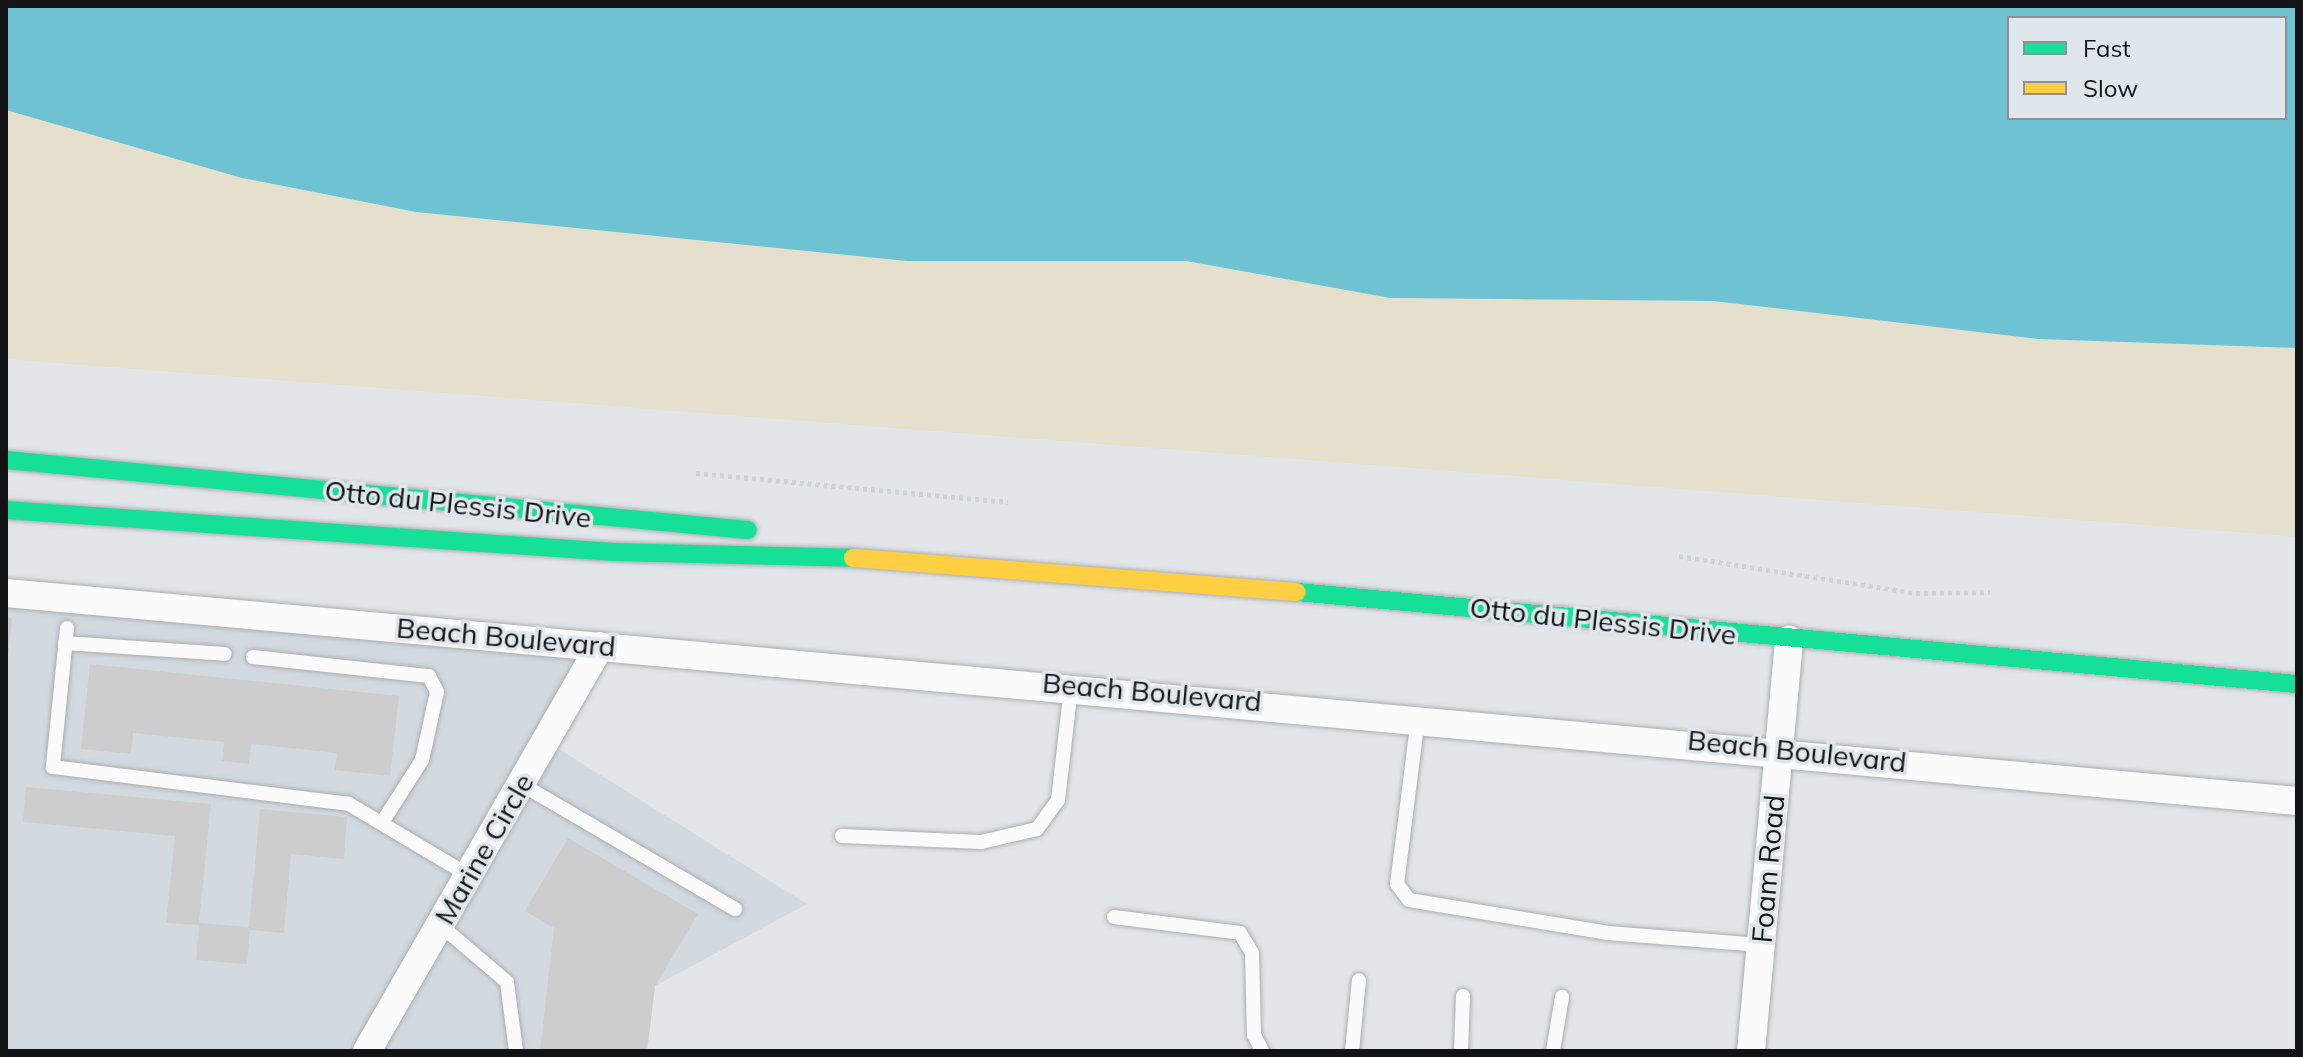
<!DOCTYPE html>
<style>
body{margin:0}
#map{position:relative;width:2303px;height:1057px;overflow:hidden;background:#e3e6e9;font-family:Mulish,sans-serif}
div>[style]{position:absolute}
.built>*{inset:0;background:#d2dae0}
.sand>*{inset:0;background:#e5e0ce}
.water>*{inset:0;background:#6fc2d2}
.building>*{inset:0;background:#cdcdce}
.path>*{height:5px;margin-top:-2.5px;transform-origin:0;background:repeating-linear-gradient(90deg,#d1d2d3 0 4px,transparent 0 8px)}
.roads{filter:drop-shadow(0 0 2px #acaeb1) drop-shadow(0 0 2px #acaeb1)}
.lane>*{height:14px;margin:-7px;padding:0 7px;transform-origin:7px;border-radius:7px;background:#fbfbfc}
.street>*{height:28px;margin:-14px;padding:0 14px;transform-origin:14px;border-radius:14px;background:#fbfbfc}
.fast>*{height:18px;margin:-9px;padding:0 9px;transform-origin:9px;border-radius:9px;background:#16e098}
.slow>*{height:18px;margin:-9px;padding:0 9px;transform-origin:9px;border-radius:9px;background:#ffcf43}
span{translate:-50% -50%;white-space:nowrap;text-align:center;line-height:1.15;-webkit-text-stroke:7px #e0e7ec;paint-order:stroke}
.street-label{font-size:28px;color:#111314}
.frame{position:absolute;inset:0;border:8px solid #111314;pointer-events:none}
.legend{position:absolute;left:2007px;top:16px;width:280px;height:104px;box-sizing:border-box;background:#e0e7ec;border:2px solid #8d9296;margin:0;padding:10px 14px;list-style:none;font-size:24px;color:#111314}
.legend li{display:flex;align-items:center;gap:16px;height:40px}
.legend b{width:40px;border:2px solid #8d9296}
</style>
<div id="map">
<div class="built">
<div style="clip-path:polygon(6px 593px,600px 646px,546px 741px,807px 904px,655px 986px,647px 1051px,6px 1051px)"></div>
</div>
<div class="sand">
<div style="clip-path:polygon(6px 110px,242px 178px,416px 212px,907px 261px,1186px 261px,1390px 298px,1713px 301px,2038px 339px,2297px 348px,2297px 537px,6px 359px)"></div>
</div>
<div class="water">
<div style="clip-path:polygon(evenodd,6px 6px,2297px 6px,2297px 348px,2038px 339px,1713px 301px,1390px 298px,1186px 261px,907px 261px,416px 212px,242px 178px,6px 110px,6px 6px,2009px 18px,2285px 18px,2285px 118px,2009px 118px,2009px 18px)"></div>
</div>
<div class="building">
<div style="clip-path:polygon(6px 617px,12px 618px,8px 659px,6px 659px)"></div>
<div style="clip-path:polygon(90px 664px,399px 696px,390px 776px,335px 770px,337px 753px,251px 744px,249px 764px,222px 761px,224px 742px,133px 733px,131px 754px,81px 749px)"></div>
<div style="clip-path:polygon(26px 787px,211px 804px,199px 923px,249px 927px,260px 809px,347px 817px,344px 859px,291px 854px,284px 933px,250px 930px,247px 964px,196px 960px,199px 925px,166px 923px,175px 836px,23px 822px)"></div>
<div style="clip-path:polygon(568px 838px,698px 914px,655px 986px,647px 1051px,540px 1051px,554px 928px,525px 911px)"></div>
</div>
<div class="path">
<div style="left:696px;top:473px;width:313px;rotate:5.3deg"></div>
<div style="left:1679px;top:556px;width:240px;rotate:8.9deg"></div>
<div style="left:1916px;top:593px;width:74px;rotate:-0.8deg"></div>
</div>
<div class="roads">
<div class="lane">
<div style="left:67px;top:628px;width:140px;rotate:95.8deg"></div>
<div style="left:53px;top:767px;width:298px;rotate:7.1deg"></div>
<div style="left:349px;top:804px;width:139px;rotate:30.8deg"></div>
<div style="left:65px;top:643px;width:160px;rotate:3.9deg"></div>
<div style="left:253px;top:657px;width:177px;rotate:6.2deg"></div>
<div style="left:429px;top:676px;width:18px;rotate:63deg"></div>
<div style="left:437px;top:692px;width:70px;rotate:102.4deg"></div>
<div style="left:422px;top:760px;width:72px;rotate:122.6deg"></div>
<div style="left:1418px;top:718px;width:167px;rotate:97.2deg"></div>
<div style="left:1397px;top:884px;width:20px;rotate:53deg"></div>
<div style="left:1409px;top:900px;width:202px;rotate:9.4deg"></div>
<div style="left:1608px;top:933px;width:153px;rotate:4.5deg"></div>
<div style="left:521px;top:784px;width:248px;rotate:30.3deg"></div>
<div style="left:842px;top:836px;width:139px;rotate:2.5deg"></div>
<div style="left:981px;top:842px;width:57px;rotate:-13.1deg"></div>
<div style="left:1037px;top:829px;width:36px;rotate:-54deg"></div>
<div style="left:1058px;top:800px;width:114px;rotate:-83.4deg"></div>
<div style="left:1114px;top:917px;width:127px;rotate:7.2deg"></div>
<div style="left:1240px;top:933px;width:23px;rotate:59deg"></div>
<div style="left:1252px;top:953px;width:82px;rotate:88.6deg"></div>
<div style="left:1254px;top:1035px;width:18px;rotate:63deg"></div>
<div style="left:440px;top:925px;width:88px;rotate:40.4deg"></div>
<div style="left:507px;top:982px;width:70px;rotate:82.6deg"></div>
<div style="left:1352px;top:1051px;width:71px;rotate:-84.4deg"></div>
<div style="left:1461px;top:1051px;width:55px;rotate:-87.9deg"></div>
<div style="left:1553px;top:1051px;width:55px;rotate:-80.5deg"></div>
</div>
<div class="street">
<div style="left:6px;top:593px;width:2300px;rotate:5.19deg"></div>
<div style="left:367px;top:1051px;width:467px;rotate:-60.1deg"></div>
<div style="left:1751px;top:1051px;width:413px;rotate:-84.7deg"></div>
</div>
<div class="fast">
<div style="left:6px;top:460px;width:745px;rotate:5.39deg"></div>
<div style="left:6px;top:510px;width:609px;rotate:3.95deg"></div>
<div style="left:614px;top:552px;width:239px;rotate:1.4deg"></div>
<div style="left:1297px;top:592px;width:1004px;rotate:5.26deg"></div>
</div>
<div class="slow">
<div style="left:853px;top:558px;width:445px;rotate:4.4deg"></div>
</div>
</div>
<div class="street-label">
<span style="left:458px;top:504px;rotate:6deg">Otto du Plessis Drive</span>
<span style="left:1603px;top:621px;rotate:6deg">Otto du Plessis Drive</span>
<span style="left:506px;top:637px;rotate:5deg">Beach Boulevard</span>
<span style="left:1152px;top:692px;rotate:5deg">Beach Boulevard</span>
<span style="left:1797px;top:751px;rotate:6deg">Beach Boulevard</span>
<span style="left:484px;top:849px;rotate:-60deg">Marine Circle</span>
<span style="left:1768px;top:869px;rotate:-85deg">Foam Road</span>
</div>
<div class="frame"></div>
<ul class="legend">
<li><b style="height:10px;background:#16e098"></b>Fast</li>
<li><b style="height:10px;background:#ffcf43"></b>Slow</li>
</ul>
</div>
